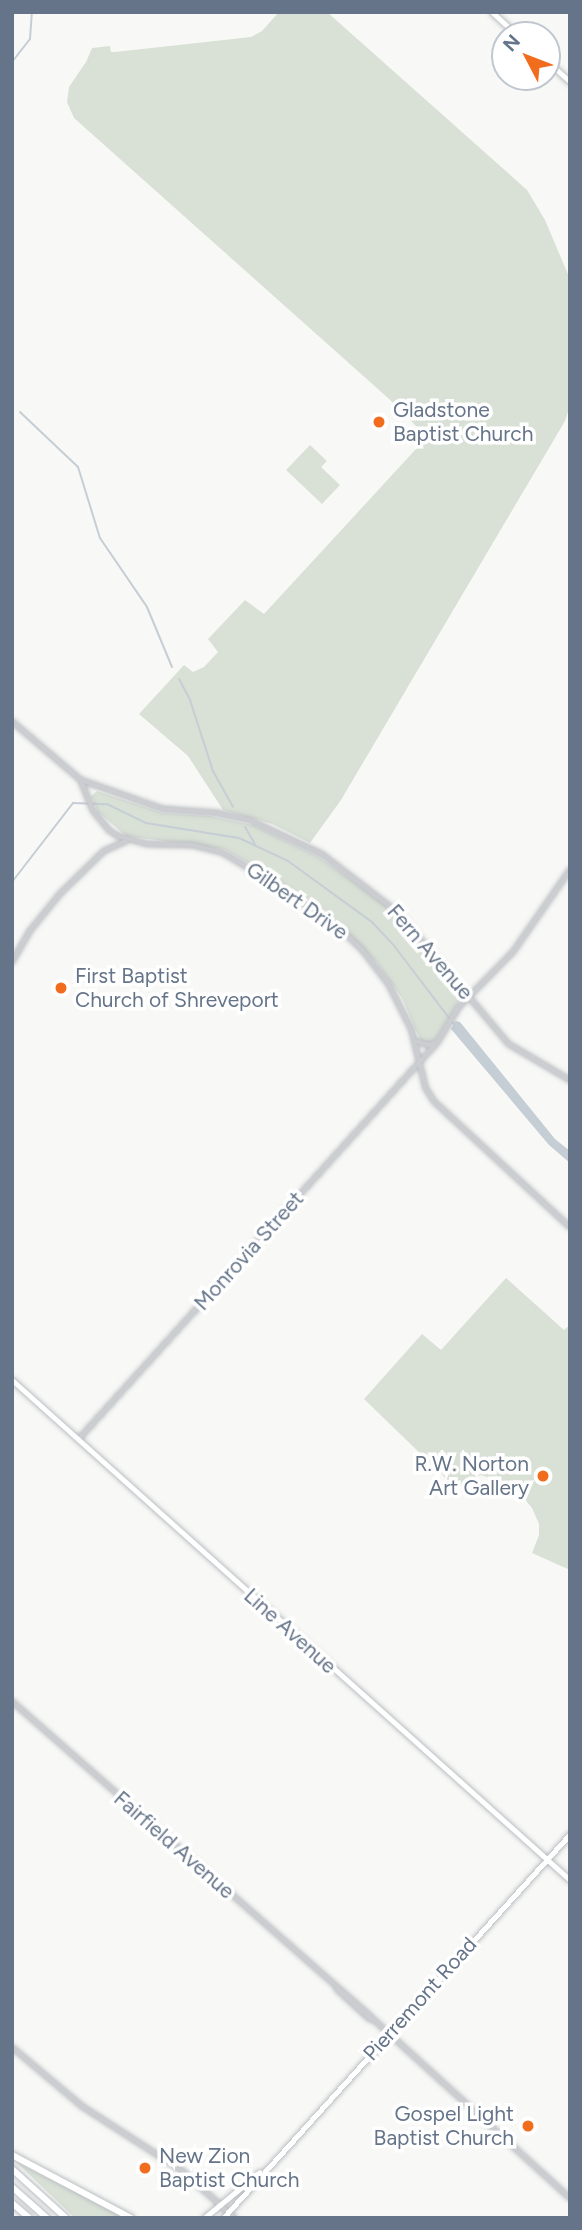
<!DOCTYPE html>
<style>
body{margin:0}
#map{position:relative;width:582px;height:2230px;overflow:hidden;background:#f8f9f6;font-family:Figtree,sans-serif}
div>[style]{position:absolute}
.green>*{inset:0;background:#d9e1d6}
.water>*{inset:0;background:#c6ced5}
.stream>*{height:2px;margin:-1px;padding:0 1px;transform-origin:1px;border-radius:1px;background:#c6ced5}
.roads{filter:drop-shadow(0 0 2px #bbbec3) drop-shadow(0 0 2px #bbbec3)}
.minor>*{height:3.5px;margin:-1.75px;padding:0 1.75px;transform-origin:1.75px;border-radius:1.75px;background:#cbcdd1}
.major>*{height:5px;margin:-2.5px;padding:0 2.5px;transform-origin:2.5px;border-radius:2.5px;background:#fff}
.highway>*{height:6px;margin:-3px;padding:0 3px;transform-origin:3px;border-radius:3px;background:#fff}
.dots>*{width:19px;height:19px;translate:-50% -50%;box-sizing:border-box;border:4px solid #fff;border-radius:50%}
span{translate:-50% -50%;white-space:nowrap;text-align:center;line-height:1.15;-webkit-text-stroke:7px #fff;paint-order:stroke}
.poi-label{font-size:21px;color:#657489}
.left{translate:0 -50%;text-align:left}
.right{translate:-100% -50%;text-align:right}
.street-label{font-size:21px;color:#657489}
.frame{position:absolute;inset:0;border:14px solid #657489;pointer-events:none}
.north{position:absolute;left:491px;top:21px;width:70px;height:70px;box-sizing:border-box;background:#fff;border:2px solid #c1c7d0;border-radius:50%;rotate:312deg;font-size:19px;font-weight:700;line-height:28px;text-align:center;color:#657489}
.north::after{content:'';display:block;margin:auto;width:24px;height:32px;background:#f16d1d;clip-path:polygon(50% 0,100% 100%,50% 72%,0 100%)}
</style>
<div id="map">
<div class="green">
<div style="clip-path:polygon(279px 12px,327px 12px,527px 190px,545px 220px,570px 279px,570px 406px,565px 421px,341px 800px,310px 843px,272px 824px,223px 810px,188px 756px,139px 714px,184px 665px,193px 672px,204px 667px,218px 652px,208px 639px,245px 600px,264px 614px,427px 437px,388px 398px,74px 118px,67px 102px,69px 87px,86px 62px,92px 48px,110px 46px,111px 52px,115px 52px,251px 37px,262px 31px)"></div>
<div style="clip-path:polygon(310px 445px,327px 461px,321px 467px,340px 485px,322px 504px,286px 470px)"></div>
<div style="clip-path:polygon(97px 791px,163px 813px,210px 816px,253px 825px,319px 857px,383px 903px,459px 991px,459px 1001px,436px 1039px,428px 1044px,421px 1042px,402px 998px,377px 963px,334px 920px,287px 886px,224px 849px,126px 836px,98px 812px,91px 796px)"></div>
<div style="clip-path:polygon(506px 1278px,564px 1330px,570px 1325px,570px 1570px,532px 1553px,539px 1535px,539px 1524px,532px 1508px,519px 1492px,502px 1481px,480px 1475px,458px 1490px,364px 1399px,422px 1334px,441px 1350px)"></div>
<div style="clip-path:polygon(15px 2161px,39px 2174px,127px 2218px,75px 2218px)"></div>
</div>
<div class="water">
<div style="clip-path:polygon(455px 1021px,460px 1022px,555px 1139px,570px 1151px,570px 1163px,549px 1145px,451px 1029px)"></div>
</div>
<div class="stream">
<div style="left:12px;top:62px;width:29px;rotate:-52deg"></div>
<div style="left:30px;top:39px;width:27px;rotate:-86deg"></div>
<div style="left:20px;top:412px;width:80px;rotate:43.5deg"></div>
<div style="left:78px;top:467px;width:74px;rotate:72.8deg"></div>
<div style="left:100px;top:538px;width:83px;rotate:55.7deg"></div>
<div style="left:147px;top:607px;width:65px;rotate:67.4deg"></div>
<div style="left:179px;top:679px;width:24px;rotate:62deg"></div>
<div style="left:190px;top:700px;width:75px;rotate:72.1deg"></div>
<div style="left:213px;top:771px;width:41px;rotate:60.9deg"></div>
<div style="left:245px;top:827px;width:20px;rotate:60deg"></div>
<div style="left:12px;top:882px;width:100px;rotate:-52.3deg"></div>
<div style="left:73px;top:803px;width:34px;rotate:2deg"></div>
<div style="left:107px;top:804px;width:43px;rotate:26deg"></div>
<div style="left:146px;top:823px;width:94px;rotate:9.2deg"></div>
<div style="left:239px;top:838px;width:54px;rotate:25.1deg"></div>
<div style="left:288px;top:861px;width:104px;rotate:36deg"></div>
<div style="left:372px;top:922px;width:34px;rotate:47deg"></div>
<div style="left:395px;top:947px;width:96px;rotate:52.7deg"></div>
</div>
<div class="roads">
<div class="minor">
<div style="left:12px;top:721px;width:91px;rotate:40.5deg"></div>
<div style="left:81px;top:780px;width:87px;rotate:19.5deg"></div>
<div style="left:163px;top:809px;width:54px;rotate:4.2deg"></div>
<div style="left:217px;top:813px;width:34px;rotate:12deg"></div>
<div style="left:250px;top:820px;width:80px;rotate:25.3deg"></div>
<div style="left:322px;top:854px;width:97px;rotate:37.5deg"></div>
<div style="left:399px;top:913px;width:171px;rotate:50deg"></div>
<div style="left:509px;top:1044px;width:71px;rotate:30.5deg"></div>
<div style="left:81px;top:780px;width:32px;rotate:68deg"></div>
<div style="left:93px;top:810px;width:26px;rotate:51deg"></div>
<div style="left:109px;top:830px;width:11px;rotate:34deg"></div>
<div style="left:118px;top:836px;width:30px;rotate:15deg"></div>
<div style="left:147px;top:844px;width:46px;rotate:1.2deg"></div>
<div style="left:193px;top:845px;width:30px;rotate:14deg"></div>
<div style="left:222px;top:852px;width:69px;rotate:30.7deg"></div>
<div style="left:281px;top:887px;width:75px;rotate:35.2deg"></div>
<div style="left:342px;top:930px;width:28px;rotate:44deg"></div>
<div style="left:362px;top:949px;width:44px;rotate:52.4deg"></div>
<div style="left:389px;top:984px;width:51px;rotate:63.4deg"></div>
<div style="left:412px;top:1030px;width:60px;rotate:76.4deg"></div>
<div style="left:426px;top:1088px;width:15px;rotate:58deg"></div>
<div style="left:434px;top:1101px;width:185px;rotate:42.8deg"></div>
<div style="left:12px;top:962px;width:34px;rotate:-60deg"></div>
<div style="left:29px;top:932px;width:49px;rotate:-50.8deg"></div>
<div style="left:60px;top:894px;width:62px;rotate:-44.3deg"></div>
<div style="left:104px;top:851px;width:24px;rotate:-24deg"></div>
<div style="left:416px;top:1041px;width:14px;rotate:17deg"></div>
<div style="left:429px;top:1045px;width:6px;rotate:-18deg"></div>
<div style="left:78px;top:1440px;width:535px;rotate:-47.88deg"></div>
<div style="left:437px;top:1043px;width:42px;rotate:-58.6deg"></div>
<div style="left:459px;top:1007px;width:77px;rotate:-45.5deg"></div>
<div style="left:513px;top:952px;width:100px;rotate:-55.2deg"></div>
<div style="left:12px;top:1701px;width:475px;rotate:41.3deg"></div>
<div style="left:369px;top:2015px;width:272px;rotate:42.3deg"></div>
<div style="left:337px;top:1989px;width:45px;rotate:42.3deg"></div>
<div style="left:12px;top:2047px;width:92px;rotate:40.1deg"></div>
<div style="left:82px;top:2106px;width:120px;rotate:32.8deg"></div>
<div style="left:183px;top:2171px;width:70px;rotate:42.1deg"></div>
</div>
<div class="major">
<div style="left:492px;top:12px;width:34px;rotate:43deg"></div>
<div style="left:547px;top:61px;width:31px;rotate:42deg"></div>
<div style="left:12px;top:1380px;width:749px;rotate:41.86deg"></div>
<div style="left:204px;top:2218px;width:72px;rotate:-39.4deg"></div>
<div style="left:223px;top:2218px;width:518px;rotate:-47.9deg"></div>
</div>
<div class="highway">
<div style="left:12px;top:2155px;width:135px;rotate:27.9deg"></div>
<div style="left:12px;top:2169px;width:73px;rotate:42.2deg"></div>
<div style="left:12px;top:2187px;width:47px;rotate:41.5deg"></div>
<div style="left:12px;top:2203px;width:23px;rotate:41deg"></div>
</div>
</div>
<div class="dots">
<div style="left:379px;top:422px;background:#f16d1d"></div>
<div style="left:61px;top:988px;background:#f16d1d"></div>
<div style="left:543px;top:1476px;background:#f16d1d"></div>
<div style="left:528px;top:2126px;background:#f16d1d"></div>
<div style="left:145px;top:2168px;background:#f16d1d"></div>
</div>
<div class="poi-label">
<span class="left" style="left:393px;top:422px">Gladstone<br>Baptist Church</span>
<span class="left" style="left:75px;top:988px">First Baptist<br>Church of Shreveport</span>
<span class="right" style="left:529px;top:1476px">R.W. Norton<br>Art Gallery</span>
<span class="right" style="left:514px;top:2126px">Gospel Light<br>Baptist Church</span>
<span class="left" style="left:159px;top:2168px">New Zion<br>Baptist Church</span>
</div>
<div class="street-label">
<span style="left:297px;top:901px;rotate:35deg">Gilbert Drive</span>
<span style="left:430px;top:952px;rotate:49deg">Fern Avenue</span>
<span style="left:249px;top:1251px;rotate:-48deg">Monrovia Street</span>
<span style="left:290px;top:1631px;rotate:42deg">Line Avenue</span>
<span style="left:174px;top:1845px;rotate:41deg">Fairfield Avenue</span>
<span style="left:420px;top:1999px;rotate:-48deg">Pierremont Road</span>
</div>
<div class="frame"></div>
<div class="north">N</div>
</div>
